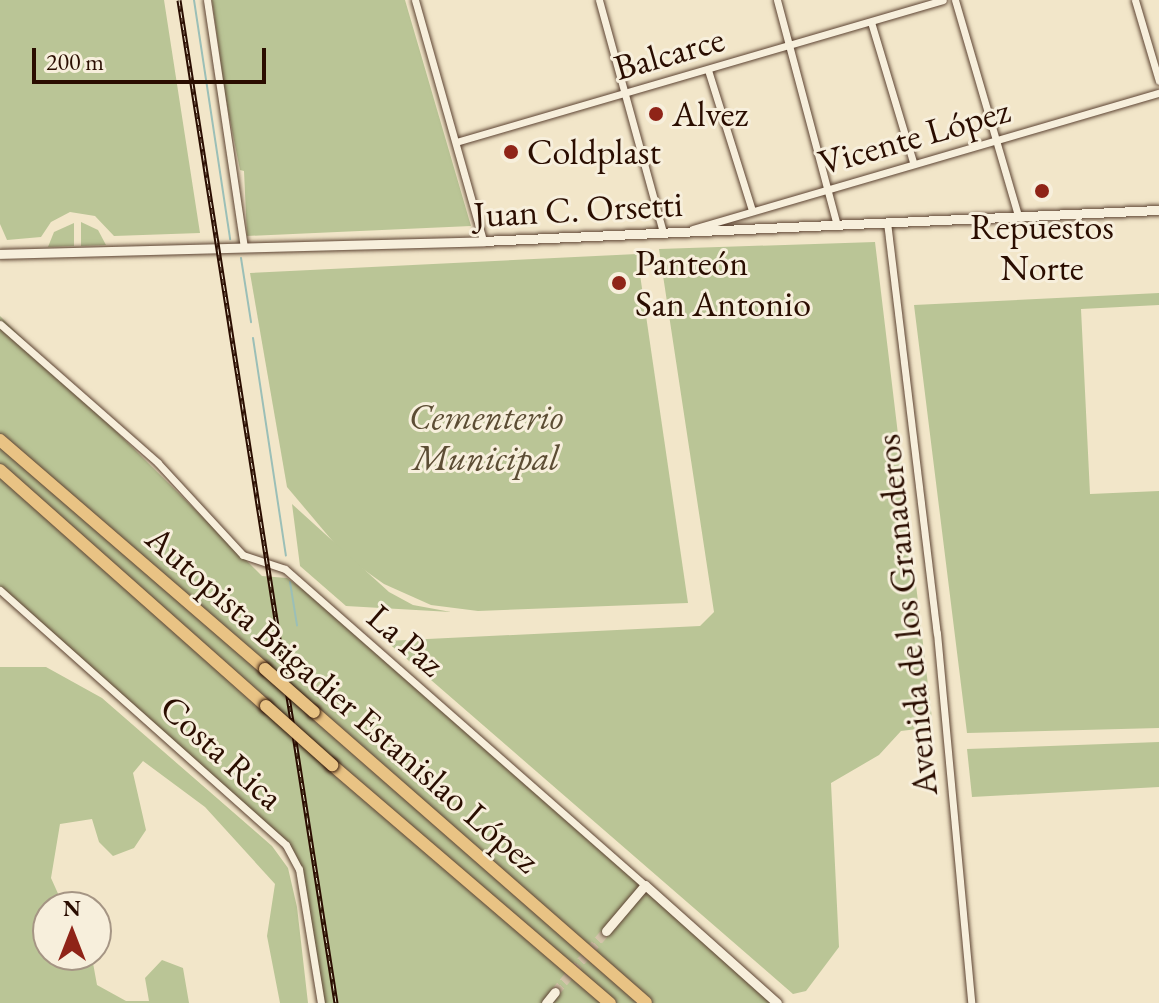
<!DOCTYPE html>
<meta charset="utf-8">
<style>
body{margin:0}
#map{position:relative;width:1159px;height:1003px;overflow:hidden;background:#f2e6c9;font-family:"EB Garamond",serif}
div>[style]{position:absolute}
.green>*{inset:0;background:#bac596}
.stream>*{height:2px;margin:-1px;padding:0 1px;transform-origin:1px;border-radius:1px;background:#9bbfb7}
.tertiary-tunnel>*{height:9px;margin-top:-4.5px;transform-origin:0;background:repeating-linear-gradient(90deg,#d4c5ab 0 9px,transparent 0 13.5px)}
.roads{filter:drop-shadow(0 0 2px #5c4332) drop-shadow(0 0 2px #5c4332)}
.minor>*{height:7px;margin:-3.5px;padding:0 3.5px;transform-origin:3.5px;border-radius:3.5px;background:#f7efdc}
.tertiary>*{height:9px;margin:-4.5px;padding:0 4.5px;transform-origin:4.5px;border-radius:4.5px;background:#f7efdc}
.motorway>*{height:12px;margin:-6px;padding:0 6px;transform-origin:6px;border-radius:6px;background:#e9c384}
.rail>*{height:5px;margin-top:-2.5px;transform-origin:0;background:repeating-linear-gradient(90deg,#f7efdc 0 6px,#2a0d00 0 12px);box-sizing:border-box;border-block:2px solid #2a0d00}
.bridges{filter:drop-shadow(0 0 2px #2a0d00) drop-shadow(0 0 2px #2a0d00)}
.motorway-bridge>*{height:12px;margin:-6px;padding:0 6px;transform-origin:6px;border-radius:6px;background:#e9c384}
.dots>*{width:22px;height:22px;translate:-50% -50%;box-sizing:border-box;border:4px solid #f7efdc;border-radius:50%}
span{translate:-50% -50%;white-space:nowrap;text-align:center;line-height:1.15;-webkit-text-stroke:6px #f7efdc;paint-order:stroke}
.street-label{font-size:36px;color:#2a0d00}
.poi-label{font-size:36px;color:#2a0d00}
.left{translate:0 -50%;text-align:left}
.park-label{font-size:36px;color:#5c4d34;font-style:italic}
.north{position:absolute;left:32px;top:891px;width:80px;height:80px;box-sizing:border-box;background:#f7efdc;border:2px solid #a59584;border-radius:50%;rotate:0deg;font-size:22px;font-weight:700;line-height:32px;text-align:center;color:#2a0d00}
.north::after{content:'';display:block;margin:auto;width:28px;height:36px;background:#8f2418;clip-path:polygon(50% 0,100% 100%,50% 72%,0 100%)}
.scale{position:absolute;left:32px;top:48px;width:234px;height:36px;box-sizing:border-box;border:4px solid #2a0d00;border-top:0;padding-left:10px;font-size:24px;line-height:28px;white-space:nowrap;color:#2a0d00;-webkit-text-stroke:6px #f7efdc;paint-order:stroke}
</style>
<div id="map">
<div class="green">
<div style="clip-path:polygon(0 0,164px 0,200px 233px,114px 236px,95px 216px,70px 212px,51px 222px,41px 237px,7px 240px,0 224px)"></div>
<div style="clip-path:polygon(212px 0,405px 0,471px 226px,247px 236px,244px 171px,240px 170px,226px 100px)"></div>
<div style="clip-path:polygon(81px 222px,98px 230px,106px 245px,81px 246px)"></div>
<div style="clip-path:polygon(74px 223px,74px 246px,48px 247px,54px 232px)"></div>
<div style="clip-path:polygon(875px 242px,933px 727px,901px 731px,879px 755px,831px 783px,839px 947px,806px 991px,793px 994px,386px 641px,700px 626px,714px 612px,659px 249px)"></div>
<div style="clip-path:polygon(637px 254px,688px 603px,478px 611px,431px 605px,384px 584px,346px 557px,287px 487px,250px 273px)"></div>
<div style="clip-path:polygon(1159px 293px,1159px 305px,1081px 309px,1090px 494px,1159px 491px,1159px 728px,967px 733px,914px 305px)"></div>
<div style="clip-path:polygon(0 316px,262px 576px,287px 578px,314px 597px,777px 1003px,321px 1003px,294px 855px,0 590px)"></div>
<div style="clip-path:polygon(292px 504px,389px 592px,413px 605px,451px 612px,346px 606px,300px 566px)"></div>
<div style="clip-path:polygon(0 667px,46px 667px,102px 698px,272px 846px,288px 868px,297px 907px,308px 1003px,280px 1003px,267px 936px,275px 884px,205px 807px,143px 761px,133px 773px,146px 830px,134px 848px,113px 856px,99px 842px,92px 819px,60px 824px,51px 878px,64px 907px,48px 907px,48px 955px,78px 955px,93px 963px,97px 985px,126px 1001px,149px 1001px,145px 978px,162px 960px,183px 968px,189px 1003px,0 1003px)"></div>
<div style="clip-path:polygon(1159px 742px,1159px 787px,972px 797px,967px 749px)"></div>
</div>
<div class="stream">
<div style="left:194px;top:0;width:242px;rotate:81.4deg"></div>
<div style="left:241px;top:258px;width:65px;rotate:81.1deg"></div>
<div style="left:253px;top:338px;width:220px;rotate:81.4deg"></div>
<div style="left:290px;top:582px;width:44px;rotate:80.8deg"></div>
</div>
<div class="tertiary-tunnel">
<div style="left:555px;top:992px;width:80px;rotate:-50.1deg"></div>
</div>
<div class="roads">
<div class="minor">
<div style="left:207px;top:0;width:250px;rotate:81.5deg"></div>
<div style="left:415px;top:0;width:250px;rotate:74.2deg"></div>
<div style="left:599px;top:0;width:242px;rotate:74.6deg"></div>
<div style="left:777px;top:0;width:233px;rotate:75.1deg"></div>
<div style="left:955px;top:0;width:225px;rotate:73.7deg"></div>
<div style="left:1135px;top:0;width:84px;rotate:73.5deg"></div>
<div style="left:871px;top:22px;width:146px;rotate:73.3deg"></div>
<div style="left:708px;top:70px;width:147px;rotate:72.6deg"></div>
<div style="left:456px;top:142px;width:507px;rotate:-16.26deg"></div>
<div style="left:887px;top:222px;width:414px;rotate:83.1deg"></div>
<div style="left:937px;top:633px;width:372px;rotate:84.7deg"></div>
<div style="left:693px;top:229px;width:485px;rotate:-16.3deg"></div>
<div style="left:0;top:324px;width:210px;rotate:41.3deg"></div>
<div style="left:158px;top:463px;width:125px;rotate:47.3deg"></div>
<div style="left:243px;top:555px;width:44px;rotate:18.4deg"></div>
<div style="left:285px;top:569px;width:479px;rotate:41.3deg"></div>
<div style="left:0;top:590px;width:383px;rotate:41.7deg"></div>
<div style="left:286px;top:845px;width:27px;rotate:62deg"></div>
<div style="left:299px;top:869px;width:136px;rotate:80.7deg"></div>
</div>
<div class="tertiary">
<div style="left:0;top:254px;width:483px;rotate:-1.5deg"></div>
<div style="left:483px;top:241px;width:677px;rotate:-2.63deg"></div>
<div style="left:606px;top:931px;width:60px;rotate:-49.7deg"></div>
<div style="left:645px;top:885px;width:177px;rotate:41.8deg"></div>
<div style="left:546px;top:1003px;width:14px;rotate:-51deg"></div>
</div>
<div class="motorway">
<div style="left:0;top:440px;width:350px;rotate:40.8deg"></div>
<div style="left:0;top:470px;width:356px;rotate:41.6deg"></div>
<div style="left:314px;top:712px;width:441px;rotate:41.2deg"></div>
<div style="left:332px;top:765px;width:366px;rotate:40.6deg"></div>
</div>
</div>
<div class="rail">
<div style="left:179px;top:0;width:1015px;rotate:81.1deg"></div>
</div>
<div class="bridges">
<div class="motorway-bridge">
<div style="left:265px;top:669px;width:65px;rotate:41.3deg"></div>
<div style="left:266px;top:706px;width:89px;rotate:41.8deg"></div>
</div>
</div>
<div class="dots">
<div style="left:656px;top:114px;background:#8f2418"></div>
<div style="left:511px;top:152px;background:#8f2418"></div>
<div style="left:1042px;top:191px;background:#8f2418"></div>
<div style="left:619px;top:283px;background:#8f2418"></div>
</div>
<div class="street-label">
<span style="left:669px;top:53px;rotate:-16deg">Balcarce</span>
<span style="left:914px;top:136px;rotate:-16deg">Vicente López</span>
<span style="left:578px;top:209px;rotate:-3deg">Juan C. Orsetti</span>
<span style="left:906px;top:615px;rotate:-96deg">Avenida de los Granaderos</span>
<span style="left:406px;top:640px;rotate:41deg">La Paz</span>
<span style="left:343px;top:699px;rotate:41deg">Autopista Brigadier Estanislao López</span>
<span style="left:222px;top:752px;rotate:42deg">Costa Rica</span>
</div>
<div class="poi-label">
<span class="left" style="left:672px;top:114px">Alvez</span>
<span class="left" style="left:527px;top:152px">Coldplast</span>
<span style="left:1042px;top:247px">Repuestos<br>Norte</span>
<span class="left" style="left:635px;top:283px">Panteón<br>San Antonio</span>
</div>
<div class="park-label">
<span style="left:486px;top:437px">Cementerio<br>Municipal</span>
</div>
<div class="north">N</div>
<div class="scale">200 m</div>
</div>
